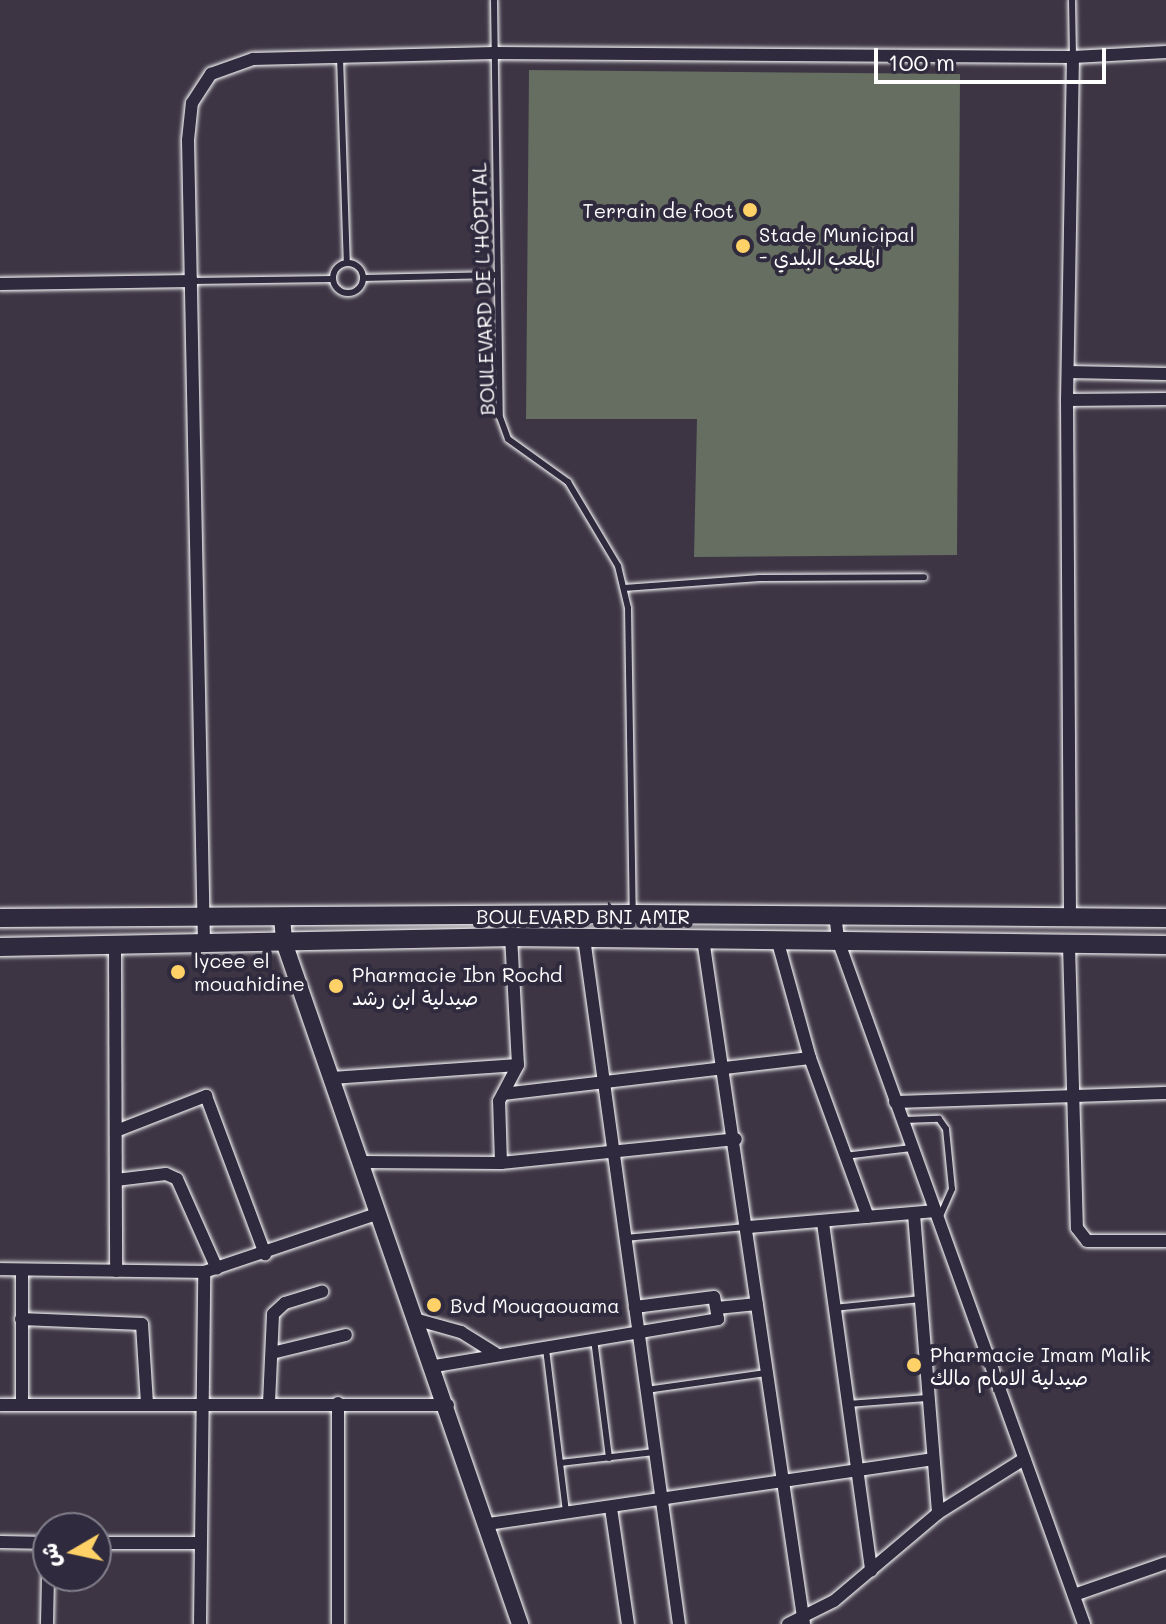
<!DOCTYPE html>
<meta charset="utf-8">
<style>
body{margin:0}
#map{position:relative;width:1166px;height:1624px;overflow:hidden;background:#3d3544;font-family:Mali,"Playpen Sans Arabic",sans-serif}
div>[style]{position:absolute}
.green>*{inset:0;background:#656e61}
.roads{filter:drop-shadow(0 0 2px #fff) drop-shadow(0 0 2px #fff)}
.service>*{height:6px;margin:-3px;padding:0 3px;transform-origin:3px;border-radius:3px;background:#2f2a3d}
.service>.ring{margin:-3px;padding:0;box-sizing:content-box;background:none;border:6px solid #2f2a3d;border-radius:50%}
.minor>*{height:12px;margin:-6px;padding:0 6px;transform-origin:6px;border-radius:6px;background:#2f2a3d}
.tertiary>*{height:16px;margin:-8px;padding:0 8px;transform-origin:8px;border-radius:8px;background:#2f2a3d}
.secondary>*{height:18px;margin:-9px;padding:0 9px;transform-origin:9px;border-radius:9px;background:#2f2a3d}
.dots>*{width:22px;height:22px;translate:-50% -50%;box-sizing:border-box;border:4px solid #2f2a3d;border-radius:50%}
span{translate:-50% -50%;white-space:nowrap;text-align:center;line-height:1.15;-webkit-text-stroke:8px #2f2a3d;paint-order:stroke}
.poi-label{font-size:20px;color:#fff}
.right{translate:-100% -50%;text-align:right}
.left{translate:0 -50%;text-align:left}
.street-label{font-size:20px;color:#fff}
.north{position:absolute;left:32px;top:1512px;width:80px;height:80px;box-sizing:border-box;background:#2f2a3d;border:2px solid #827f8b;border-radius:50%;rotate:261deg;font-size:22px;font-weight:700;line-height:32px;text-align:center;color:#fff}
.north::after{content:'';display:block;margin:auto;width:28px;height:36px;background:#ffd166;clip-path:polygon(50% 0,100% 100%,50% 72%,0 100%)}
.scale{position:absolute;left:874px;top:48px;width:232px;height:36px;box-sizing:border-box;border:4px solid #fff;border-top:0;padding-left:10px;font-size:24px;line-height:28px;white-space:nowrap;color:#fff;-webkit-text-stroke:6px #2f2a3d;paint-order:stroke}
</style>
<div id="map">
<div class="green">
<div style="clip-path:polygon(529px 70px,960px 74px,957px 555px,694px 557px,697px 419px,526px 419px)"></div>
</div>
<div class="roads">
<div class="service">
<div style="left:494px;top:0;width:417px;rotate:89.2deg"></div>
<div style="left:500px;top:417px;width:23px;rotate:70deg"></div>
<div style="left:508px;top:439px;width:74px;rotate:35.6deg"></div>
<div style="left:568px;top:482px;width:98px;rotate:59.2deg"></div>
<div style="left:618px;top:566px;width:43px;rotate:76.6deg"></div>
<div style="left:628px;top:608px;width:305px;rotate:89.1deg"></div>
<div style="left:1072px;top:0;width:56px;rotate:89deg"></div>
<div style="left:340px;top:57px;width:206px;rotate:88.1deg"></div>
<div class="ring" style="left:333px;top:263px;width:24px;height:24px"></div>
<div style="left:363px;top:278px;width:134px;rotate:-1.3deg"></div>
<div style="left:192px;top:281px;width:140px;rotate:-0.8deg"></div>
<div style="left:624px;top:588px;width:136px;rotate:-4.2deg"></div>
<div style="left:760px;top:578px;width:164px;rotate:-0.3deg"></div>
<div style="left:904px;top:1120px;width:35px;rotate:-2deg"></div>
<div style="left:939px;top:1119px;width:12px;rotate:55deg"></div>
<div style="left:946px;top:1129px;width:60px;rotate:84.3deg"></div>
<div style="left:952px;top:1189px;width:30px;rotate:114deg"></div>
<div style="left:844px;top:1156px;width:68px;rotate:-6.7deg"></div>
<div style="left:625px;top:1238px;width:121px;rotate:-5.2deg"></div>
<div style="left:834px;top:1308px;width:87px;rotate:-5.9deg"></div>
<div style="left:594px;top:1339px;width:120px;rotate:82.8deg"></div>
<div style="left:546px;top:1349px;width:165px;rotate:83deg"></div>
<div style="left:646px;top:1390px;width:121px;rotate:-8.1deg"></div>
<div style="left:848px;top:1404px;width:79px;rotate:-4.3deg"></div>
<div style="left:560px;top:1463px;width:95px;rotate:-6.7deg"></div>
</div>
<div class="minor">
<div style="left:0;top:284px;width:192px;rotate:-0.9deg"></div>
<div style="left:1068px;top:372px;width:98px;rotate:1.2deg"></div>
<div style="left:1067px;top:400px;width:99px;rotate:-0.6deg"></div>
<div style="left:835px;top:914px;width:26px;rotate:83deg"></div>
<div style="left:838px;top:940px;width:727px;rotate:70.22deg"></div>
<div style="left:1070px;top:918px;width:518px;rotate:-90.33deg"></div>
<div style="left:1067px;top:400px;width:343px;rotate:-89deg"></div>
<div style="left:584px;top:938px;width:693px;rotate:82.12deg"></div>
<div style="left:703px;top:939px;width:692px;rotate:81.61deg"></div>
<div style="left:777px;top:939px;width:123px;rotate:74.5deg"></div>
<div style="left:810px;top:1058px;width:169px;rotate:70deg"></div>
<div style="left:204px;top:944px;width:804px;rotate:-91.14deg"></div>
<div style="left:188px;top:140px;width:37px;rotate:-84deg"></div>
<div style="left:192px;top:103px;width:35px;rotate:-57deg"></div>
<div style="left:211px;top:74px;width:45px;rotate:-19.7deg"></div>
<div style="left:253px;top:59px;width:241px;rotate:-1.4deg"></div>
<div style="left:494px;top:53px;width:579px;rotate:0.4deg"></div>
<div style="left:1073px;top:57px;width:93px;rotate:-3.1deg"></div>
<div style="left:1069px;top:945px;width:283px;rotate:88.4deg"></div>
<div style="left:1077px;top:1228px;width:16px;rotate:52deg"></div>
<div style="left:1087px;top:1241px;width:79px"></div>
<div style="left:115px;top:946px;width:325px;rotate:89.8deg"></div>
<div style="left:332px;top:1078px;width:186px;rotate:-4deg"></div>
<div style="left:503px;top:1094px;width:309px;rotate:-6.7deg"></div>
<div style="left:895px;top:1102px;width:271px;rotate:-1.9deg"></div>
<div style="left:116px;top:1131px;width:97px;rotate:-21.3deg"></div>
<div style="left:206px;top:1096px;width:169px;rotate:69.5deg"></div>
<div style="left:361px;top:1162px;width:140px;rotate:0.4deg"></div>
<div style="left:501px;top:1163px;width:236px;rotate:-5.8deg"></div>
<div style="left:501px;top:1163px;width:62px;rotate:-91.8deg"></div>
<div style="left:499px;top:1101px;width:41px;rotate:-62.2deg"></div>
<div style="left:518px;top:1065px;width:128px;rotate:-93.1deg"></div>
<div style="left:116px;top:1180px;width:50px;rotate:-6.8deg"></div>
<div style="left:166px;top:1174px;width:12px;rotate:24deg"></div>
<div style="left:177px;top:1179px;width:98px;rotate:66deg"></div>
<div style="left:914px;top:1214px;width:300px;rotate:85.4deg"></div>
<div style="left:823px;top:1223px;width:351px;rotate:82.1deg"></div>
<div style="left:749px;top:1227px;width:187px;rotate:-4.9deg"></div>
<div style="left:0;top:1269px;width:204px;rotate:0.8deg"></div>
<div style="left:204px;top:1272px;width:185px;rotate:-18.6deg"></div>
<div style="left:22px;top:1270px;width:134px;rotate:90deg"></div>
<div style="left:717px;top:1308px;width:40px;rotate:-5.7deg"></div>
<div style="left:21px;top:1319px;width:121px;rotate:2.4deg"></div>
<div style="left:142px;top:1324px;width:79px;rotate:86.4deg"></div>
<div style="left:418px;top:1320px;width:45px;rotate:15.6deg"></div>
<div style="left:461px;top:1332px;width:40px;rotate:32deg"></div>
<div style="left:272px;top:1353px;width:76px;rotate:-13.7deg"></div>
<div style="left:435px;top:1366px;width:287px;rotate:-9.4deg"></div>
<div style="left:718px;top:1319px;width:22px;rotate:-100deg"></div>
<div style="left:714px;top:1297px;width:80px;rotate:172.8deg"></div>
<div style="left:269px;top:1403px;width:89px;rotate:-87.4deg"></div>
<div style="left:273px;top:1314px;width:16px;rotate:-43deg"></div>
<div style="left:285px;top:1303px;width:39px;rotate:-17deg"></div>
<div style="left:0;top:1405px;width:448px"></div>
<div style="left:611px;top:1508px;width:117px;rotate:81.7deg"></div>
<div style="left:488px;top:1524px;width:448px;rotate:-8.3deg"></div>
<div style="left:0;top:1542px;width:48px;rotate:1.2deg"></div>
<div style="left:96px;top:1543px;width:104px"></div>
<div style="left:1074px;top:1595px;width:97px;rotate:-19.2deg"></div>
<div style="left:47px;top:1624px;width:48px;rotate:-88.8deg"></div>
<div style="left:200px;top:1624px;width:352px;rotate:-89.3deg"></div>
<div style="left:338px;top:1624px;width:221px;rotate:-90deg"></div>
<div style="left:788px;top:1624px;width:51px;rotate:-26.6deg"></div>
<div style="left:834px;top:1601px;width:136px;rotate:-40.2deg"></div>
<div style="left:938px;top:1513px;width:102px;rotate:-32.1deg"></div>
</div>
<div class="tertiary">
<div style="left:282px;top:917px;width:25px;rotate:85deg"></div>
<div style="left:284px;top:942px;width:722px;rotate:70.91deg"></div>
</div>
<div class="secondary">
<div style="left:0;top:918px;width:633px;rotate:-0.36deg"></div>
<div style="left:633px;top:914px;width:533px;rotate:0.43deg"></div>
<div style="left:0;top:947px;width:511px;rotate:-1.12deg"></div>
<div style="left:511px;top:937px;width:655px;rotate:0.7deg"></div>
</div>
</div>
<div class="dots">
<div style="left:750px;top:210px;background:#ffd166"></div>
<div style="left:743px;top:246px;background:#ffd166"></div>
<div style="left:178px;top:972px;background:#ffd166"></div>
<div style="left:336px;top:986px;background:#ffd166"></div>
<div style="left:434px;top:1305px;background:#ffd166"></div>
<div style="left:914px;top:1365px;background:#ffd166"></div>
</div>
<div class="poi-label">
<span class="right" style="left:734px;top:210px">Terrain de foot</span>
<span class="left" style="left:759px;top:246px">Stade Municipal<br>- الملعب البلدي</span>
<span class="left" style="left:194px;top:972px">lycee el<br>mouahidine</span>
<span class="left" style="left:352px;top:986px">Pharmacie Ibn Rochd<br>صيدلية ابن رشد</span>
<span class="left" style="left:450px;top:1305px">Bvd Mouqaouama</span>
<span class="left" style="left:930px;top:1366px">Pharmacie Imam Malik<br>صيدلية الامام مالك</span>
</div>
<div class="street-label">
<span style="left:483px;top:289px;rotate:-92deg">BOULEVARD DE L'HÔPITAL</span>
<span style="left:583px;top:916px">BOULEVARD BNI AMIR</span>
</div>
<div class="north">ش</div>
<div class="scale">100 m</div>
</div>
